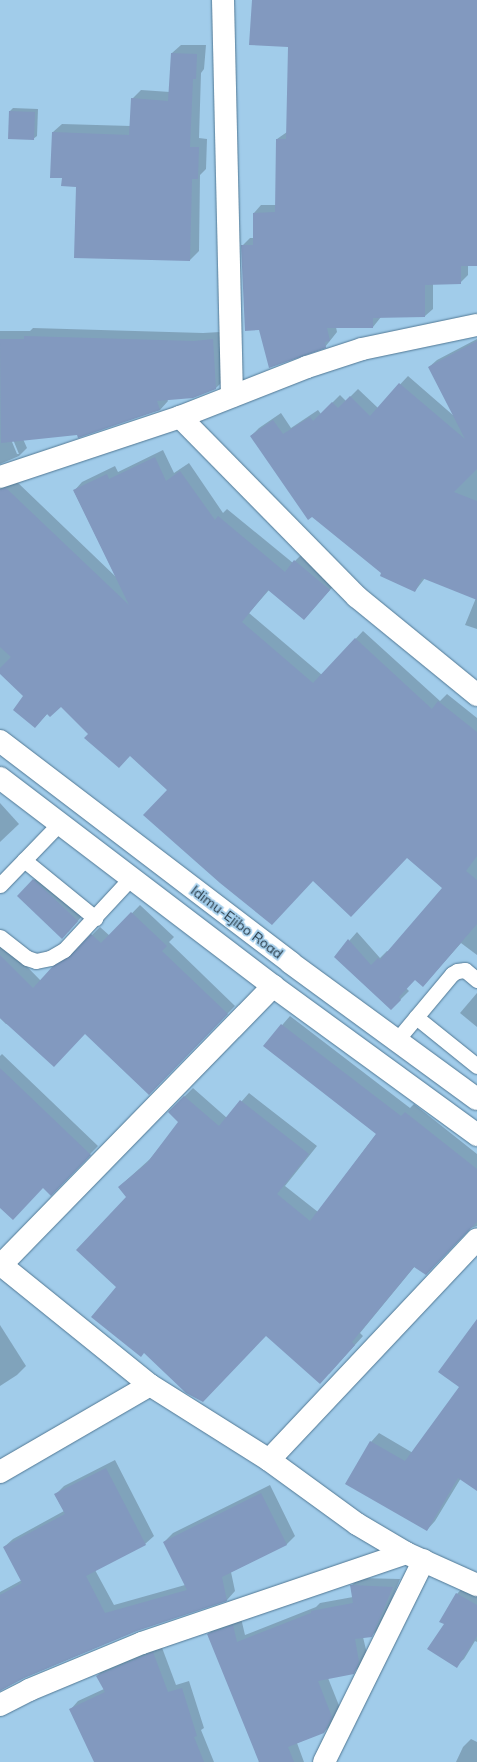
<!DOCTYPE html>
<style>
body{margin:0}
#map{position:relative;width:477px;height:1762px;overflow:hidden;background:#a1ccea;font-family:Mulish,sans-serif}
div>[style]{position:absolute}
.shadow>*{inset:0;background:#0003}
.building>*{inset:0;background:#8299bf}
.roads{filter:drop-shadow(0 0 1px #517894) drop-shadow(0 0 1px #517894)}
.lane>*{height:15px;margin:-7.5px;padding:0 7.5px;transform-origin:7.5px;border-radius:7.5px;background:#fff}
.street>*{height:22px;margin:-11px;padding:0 11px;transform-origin:11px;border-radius:11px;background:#fff}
.secondary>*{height:22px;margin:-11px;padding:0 11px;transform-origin:11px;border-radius:11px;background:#fff}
span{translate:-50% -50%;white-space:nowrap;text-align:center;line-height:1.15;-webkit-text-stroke:3.5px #a1ccea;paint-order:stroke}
.street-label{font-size:14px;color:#2a3b47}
</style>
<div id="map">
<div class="shadow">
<div style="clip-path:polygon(253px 0,477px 0,477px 265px,468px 265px,468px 275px,460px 283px,433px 284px,433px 309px,425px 316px,381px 317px,373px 327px,336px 327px,337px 332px,325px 347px,242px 246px,250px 238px,254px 238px,254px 213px,261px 205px,276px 205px,277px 139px,287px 132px,287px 99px,289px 97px,289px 46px)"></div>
<div style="clip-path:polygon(181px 45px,206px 45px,204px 69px,201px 73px,199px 138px,207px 139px,206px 169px,200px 175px,199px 251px,190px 260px,63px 177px,53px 132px,62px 124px,131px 126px,132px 99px,141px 90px,170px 92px,172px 53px)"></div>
<div style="clip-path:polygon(13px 108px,38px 109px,37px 136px,33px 139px,10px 111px)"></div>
<div style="clip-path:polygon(evenodd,33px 328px,203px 333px,220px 332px,224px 380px,216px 388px,167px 399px,168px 401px,160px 410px,78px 434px,23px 439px,27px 448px,19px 456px,0 464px,0 331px,30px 331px,33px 328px,10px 437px,12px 437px,19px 454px,17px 454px,10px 437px)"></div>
<div style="clip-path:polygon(477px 339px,477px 629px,465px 625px,476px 598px,425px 578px,415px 591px,382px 573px,251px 436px,259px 428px,281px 413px,291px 428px,318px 410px,321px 414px,340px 395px,346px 401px,358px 389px,378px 408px,408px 376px,454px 416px,429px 367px,437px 360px)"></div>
<div style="clip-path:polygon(163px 450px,174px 473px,189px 463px,223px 513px,227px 509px,293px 563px,303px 553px,338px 581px,304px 619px,269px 590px,249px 613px,322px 675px,363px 631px,440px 701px,447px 694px,477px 718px,477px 955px,461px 943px,423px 986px,415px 979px,406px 988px,409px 991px,391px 1009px,335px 957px,357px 932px,380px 958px,387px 951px,389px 952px,444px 888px,407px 857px,313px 880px,168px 790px,131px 755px,89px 734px,61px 705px,48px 713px,35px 727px,25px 696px,0 673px,0 478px,15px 480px,116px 577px,74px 491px,82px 482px,115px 466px,118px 472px)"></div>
<div style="clip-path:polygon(0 803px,19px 824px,0 842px)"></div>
<div style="clip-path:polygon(41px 873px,84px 914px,68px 932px,18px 896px)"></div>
<div style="clip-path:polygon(140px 905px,174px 937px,169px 942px,235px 1006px,149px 1093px,86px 1033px,6px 1024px,0 1018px,0 939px,41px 981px,63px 959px,78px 949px,100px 927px,110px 936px)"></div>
<div style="clip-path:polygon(477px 993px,477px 1027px,460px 1013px)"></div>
<div style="clip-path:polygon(290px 1016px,410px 1108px,414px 1104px,477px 1154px,477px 1226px,468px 1229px,415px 1266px,360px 1333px,363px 1336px,329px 1374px,267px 1335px,117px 1287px,128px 1197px,119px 1187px,150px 1159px,180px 1122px,169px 1112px,193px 1088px,227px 1118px,249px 1093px,317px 1146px,285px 1186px,318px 1212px,377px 1133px,264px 1046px)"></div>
<div style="clip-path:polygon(2px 1054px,98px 1146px,51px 1194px,43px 1187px,0 1207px,0 1056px)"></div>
<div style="clip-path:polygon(477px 1320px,477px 1490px,461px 1478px,435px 1521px,427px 1530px,371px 1442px,379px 1433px,413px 1453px,461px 1387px)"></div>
<div style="clip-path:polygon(0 1325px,26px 1366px,17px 1375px,0 1386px)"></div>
<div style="clip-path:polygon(115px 1460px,154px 1536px,145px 1544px,95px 1570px,114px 1605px,185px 1585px,164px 1542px,173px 1533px,270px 1485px,295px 1536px,287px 1544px,231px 1572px,235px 1591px,227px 1600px,137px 1630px,24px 1678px,0 1690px,0 1592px,22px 1580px,4px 1547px,13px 1539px,64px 1511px,55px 1495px,64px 1486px)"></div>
<div style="clip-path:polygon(359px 1578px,400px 1579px,380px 1628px,371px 1636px,363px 1637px,367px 1654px,361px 1665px,353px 1673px,328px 1678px,340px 1708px,332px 1724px,324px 1732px,297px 1743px,304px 1762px,258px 1762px,260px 1761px,208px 1634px,216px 1627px,241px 1618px,245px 1635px,316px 1607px,320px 1603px,353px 1597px,351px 1586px)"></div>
<div style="clip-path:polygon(464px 1586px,477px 1593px,477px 1642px,475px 1641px,464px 1659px,456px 1666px,445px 1624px,457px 1594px)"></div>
<div style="clip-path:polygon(161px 1645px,176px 1685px,189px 1681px,204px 1728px,201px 1730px,214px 1762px,95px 1762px,71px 1709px,78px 1701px,104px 1689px,97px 1676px,105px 1668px)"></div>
<div style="clip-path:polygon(471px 1739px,477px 1742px,477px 1762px,456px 1762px,463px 1747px)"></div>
</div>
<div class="building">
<div style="clip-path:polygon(252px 0,477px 0,477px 266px,461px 266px,461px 284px,425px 285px,425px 317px,373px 318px,373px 328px,327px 328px,330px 341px,325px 342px,326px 348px,269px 368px,259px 330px,245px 331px,241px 245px,253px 245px,253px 213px,275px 212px,276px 139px,286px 139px,288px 47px,249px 45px)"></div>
<div style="clip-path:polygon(171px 53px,197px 54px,196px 79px,193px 79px,190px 147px,199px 147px,198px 179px,192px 179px,190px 261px,74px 258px,76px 187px,61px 186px,62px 178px,50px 178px,52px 132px,129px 135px,131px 98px,168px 101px)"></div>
<div style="clip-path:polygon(9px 111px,35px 112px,34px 140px,8px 139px)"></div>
<div style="clip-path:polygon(24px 336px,194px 341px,213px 339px,216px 389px,193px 398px,157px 401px,160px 410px,78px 438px,77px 435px,1px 443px,0 339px,24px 339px)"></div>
<div style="clip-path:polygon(477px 341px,477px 469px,454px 492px,477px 501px,477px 600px,422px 578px,415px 592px,380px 576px,381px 573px,312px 517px,308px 520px,250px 436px,273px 420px,283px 434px,310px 417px,313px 421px,332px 402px,338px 408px,350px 396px,370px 416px,399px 383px,465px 439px,428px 367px)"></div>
<div style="clip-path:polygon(155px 457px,166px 481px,180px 471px,215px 520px,218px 516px,285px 572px,294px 560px,330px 590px,304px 620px,268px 590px,242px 622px,313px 683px,355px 638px,432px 709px,438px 701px,477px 732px,477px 856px,466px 871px,477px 880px,477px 924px,423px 987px,415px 980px,399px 997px,401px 1000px,391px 1010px,334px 957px,348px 939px,371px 965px,378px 958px,380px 960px,442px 888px,407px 858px,351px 917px,313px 881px,272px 925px,220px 883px,143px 815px,167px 790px,130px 756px,119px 768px,84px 738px,88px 734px,61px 707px,50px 717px,47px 714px,35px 728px,13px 710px,23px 696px,0 674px,0 668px,11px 657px,0 647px,0 489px,6px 488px,129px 605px,73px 490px,107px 474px,109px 479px)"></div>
<div style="clip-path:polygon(33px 879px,78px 921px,62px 939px,17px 896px)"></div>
<div style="clip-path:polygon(131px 912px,167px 946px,162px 951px,228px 1014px,149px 1095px,85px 1034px,54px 1067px,0 1018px,0 955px,33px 988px,53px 966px,70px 956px,91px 934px,101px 943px)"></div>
<div style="clip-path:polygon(281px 1024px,401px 1116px,405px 1112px,477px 1169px,477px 1222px,426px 1275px,414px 1267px,352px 1342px,355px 1345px,320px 1384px,266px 1336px,203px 1402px,186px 1393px,144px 1353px,141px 1357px,91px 1317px,116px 1287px,76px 1250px,126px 1197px,118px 1187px,147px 1163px,178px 1122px,168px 1112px,184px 1096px,219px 1126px,240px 1100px,309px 1154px,277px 1194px,310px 1221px,376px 1134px,263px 1046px)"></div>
<div style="clip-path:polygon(0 1068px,91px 1155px,51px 1196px,43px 1188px,13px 1220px,0 1208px)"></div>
<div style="clip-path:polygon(477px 1319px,477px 1491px,458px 1478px,427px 1531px,345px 1484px,370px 1441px,405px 1461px,459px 1387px,438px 1372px)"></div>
<div style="clip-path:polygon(106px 1468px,146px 1545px,86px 1576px,105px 1613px,187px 1590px,163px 1542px,261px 1493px,287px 1545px,222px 1577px,227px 1601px,137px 1631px,24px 1678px,0 1691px,0 1595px,22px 1583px,3px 1547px,65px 1514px,54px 1494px)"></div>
<div style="clip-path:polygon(350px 1585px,393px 1587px,372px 1637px,355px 1639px,359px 1662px,354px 1674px,318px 1681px,332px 1717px,324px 1733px,288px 1747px,294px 1762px,259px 1762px,207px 1634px,233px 1625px,237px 1642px,311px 1613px,311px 1611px,353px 1603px)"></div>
<div style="clip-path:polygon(456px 1593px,477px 1605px,477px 1636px,457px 1668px,427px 1649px,444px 1624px,439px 1622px)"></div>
<div style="clip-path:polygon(153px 1652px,168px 1692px,182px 1688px,197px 1736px,194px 1737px,204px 1762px,94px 1762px,69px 1709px,105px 1692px,96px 1676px)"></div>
</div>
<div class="roads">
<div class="lane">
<div style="left:24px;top:860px;width:92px;rotate:39.2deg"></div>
<div style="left:0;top:885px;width:85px;rotate:-46deg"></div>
<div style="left:0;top:937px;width:34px;rotate:38deg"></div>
<div style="left:27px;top:958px;width:9px;rotate:18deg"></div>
<div style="left:36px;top:961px;width:14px;rotate:-12deg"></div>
<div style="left:50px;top:958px;width:16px;rotate:-30deg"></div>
<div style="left:64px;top:950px;width:97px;rotate:-47.1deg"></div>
<div style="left:416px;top:1017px;width:78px;rotate:38.8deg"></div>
<div style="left:396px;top:1041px;width:87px;rotate:-50.1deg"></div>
<div style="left:452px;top:974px;width:6px;rotate:-31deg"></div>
<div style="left:457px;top:971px;width:8px;rotate:-7deg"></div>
<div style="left:465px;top:970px;width:16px;rotate:40deg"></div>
</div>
<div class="street">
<div style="left:223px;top:0;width:396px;rotate:88.7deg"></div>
<div style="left:180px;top:417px;width:252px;rotate:45.5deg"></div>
<div style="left:357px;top:597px;width:155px;rotate:39.2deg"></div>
<div style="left:0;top:477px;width:190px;rotate:-18.4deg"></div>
<div style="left:180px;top:417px;width:136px;rotate:-21.5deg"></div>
<div style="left:307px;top:367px;width:58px;rotate:-18.1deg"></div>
<div style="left:362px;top:349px;width:117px;rotate:-11.8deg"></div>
<div style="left:0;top:1264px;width:193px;rotate:38.9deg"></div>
<div style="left:150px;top:1385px;width:141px;rotate:32.2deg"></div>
<div style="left:269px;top:1460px;width:109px;rotate:36deg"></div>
<div style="left:357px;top:1524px;width:57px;rotate:30.6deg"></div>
<div style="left:406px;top:1553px;width:78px;rotate:24.3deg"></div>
<div style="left:1px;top:1265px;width:390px;rotate:-45.7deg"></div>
<div style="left:269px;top:1460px;width:303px;rotate:-46.7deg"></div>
<div style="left:0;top:1472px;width:173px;rotate:-30.1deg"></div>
<div style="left:0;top:1705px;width:33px;rotate:-27deg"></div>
<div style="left:29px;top:1690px;width:122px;rotate:-22.6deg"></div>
<div style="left:142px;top:1643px;width:279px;rotate:-18.8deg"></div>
<div style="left:324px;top:1762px;width:225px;rotate:-63.7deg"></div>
</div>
<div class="secondary">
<div style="left:0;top:741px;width:366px;rotate:37.3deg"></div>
<div style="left:291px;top:963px;width:230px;rotate:36.2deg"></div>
<div style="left:0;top:778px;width:343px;rotate:37.3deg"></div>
<div style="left:273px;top:986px;width:253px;rotate:36.1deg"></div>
</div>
</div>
<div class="street-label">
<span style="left:237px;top:922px;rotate:37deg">Idimu-Ejibo Road</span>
</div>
</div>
